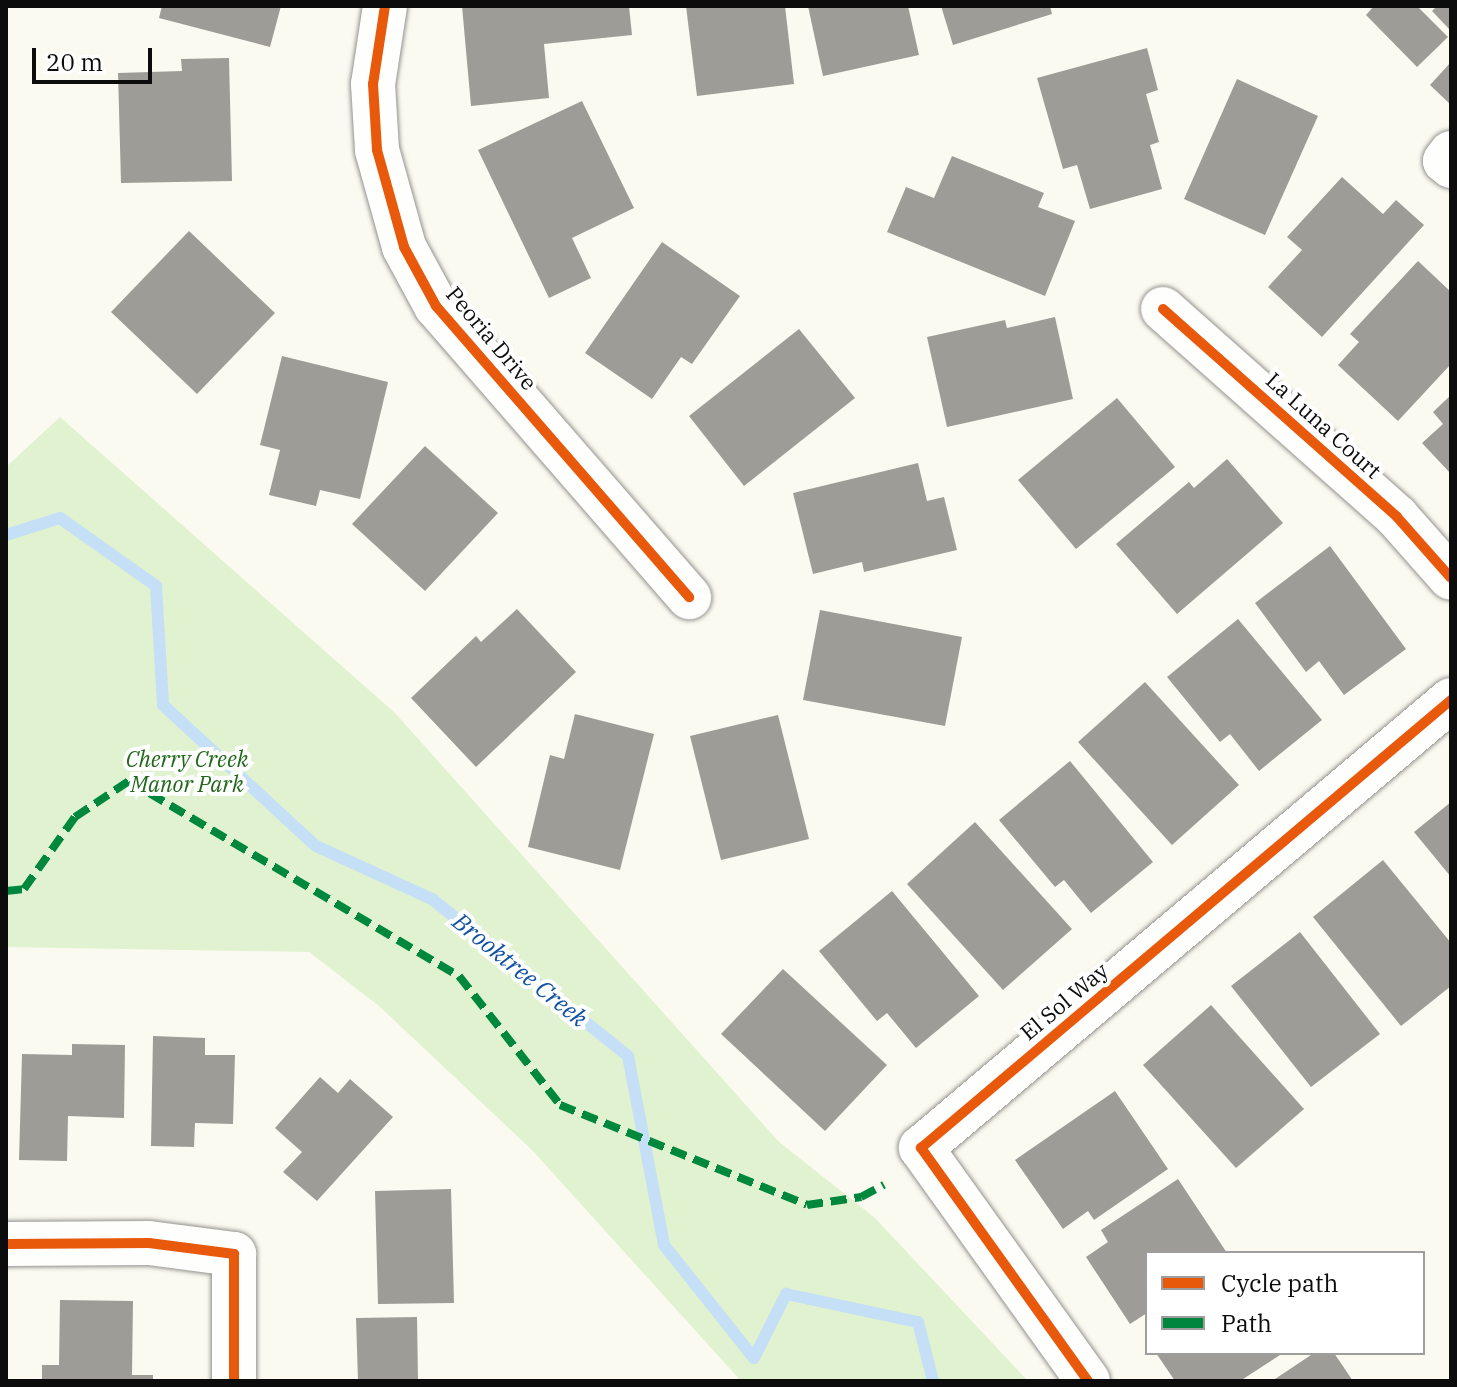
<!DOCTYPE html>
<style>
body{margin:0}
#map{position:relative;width:1457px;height:1387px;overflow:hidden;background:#fbfaf0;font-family:"IBM Plex Serif",serif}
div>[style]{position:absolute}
.green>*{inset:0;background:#e0f2cf}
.stream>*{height:12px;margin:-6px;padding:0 6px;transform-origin:6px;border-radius:6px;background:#c5dff6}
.building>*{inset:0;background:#9e9c96}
.roads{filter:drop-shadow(0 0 2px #94938f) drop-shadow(0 0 2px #94938f)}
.minor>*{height:44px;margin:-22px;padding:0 22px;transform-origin:22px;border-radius:22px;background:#fefefd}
.quiet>*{height:8px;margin-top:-4px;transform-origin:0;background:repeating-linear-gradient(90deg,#00873e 0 16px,transparent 0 24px)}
.cycleway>*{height:10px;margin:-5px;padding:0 5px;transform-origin:5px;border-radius:5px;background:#e8590c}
span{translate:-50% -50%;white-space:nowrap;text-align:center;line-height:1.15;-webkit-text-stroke:8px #fff;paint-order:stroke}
.street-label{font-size:22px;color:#0c0c0c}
.park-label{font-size:22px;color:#20671a;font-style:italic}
.water-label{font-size:24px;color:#1051a3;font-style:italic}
.frame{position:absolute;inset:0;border:8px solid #0c0c0c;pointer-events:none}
.legend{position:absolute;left:1145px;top:1251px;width:280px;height:104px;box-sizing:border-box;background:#fff;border:2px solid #9e9e9e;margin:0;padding:10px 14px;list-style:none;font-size:24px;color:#0c0c0c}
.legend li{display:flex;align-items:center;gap:16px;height:40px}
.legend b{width:40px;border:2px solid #9e9e9e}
.scale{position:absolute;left:32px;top:48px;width:120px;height:36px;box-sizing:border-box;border:4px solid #0c0c0c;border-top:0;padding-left:10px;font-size:24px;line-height:28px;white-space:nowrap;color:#0c0c0c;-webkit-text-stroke:6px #fff;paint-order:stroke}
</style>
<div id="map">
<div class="green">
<div style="clip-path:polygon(60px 417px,395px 713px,779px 1142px,874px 1217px,1028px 1381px,741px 1381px,532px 1150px,379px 1006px,309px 952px,6px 947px,6px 467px)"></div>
</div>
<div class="stream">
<div style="left:6px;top:535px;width:57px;rotate:-17.5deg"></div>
<div style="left:60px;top:518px;width:118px;rotate:35.3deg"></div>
<div style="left:156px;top:586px;width:119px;rotate:86.6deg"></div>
<div style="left:163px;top:705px;width:208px;rotate:42.7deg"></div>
<div style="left:316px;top:846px;width:128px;rotate:24.6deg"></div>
<div style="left:432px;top:899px;width:251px;rotate:38.7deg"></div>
<div style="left:628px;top:1056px;width:192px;rotate:79.2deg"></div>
<div style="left:664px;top:1245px;width:144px;rotate:51.5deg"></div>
<div style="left:754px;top:1358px;width:72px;rotate:-63.4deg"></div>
<div style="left:786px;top:1294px;width:135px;rotate:12deg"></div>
<div style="left:918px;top:1322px;width:61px;rotate:75.7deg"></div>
</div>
<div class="building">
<div style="clip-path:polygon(162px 6px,281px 6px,270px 47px,159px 18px)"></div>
<div style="clip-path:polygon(462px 6px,629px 6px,632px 35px,544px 44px,549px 98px,471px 106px)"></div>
<div style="clip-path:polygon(686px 6px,785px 6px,794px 84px,697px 96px)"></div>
<div style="clip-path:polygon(808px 6px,908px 6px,919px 55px,823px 76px)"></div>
<div style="clip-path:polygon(941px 6px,1050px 6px,1052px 14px,953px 45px)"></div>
<div style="clip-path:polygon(1374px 6px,1417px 6px,1448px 37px,1417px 67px,1366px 15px)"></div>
<div style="clip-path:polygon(1437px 6px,1451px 6px,1451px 31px,1432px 11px)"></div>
<div style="clip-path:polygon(1147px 48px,1158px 90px,1146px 94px,1159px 142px,1150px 145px,1162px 189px,1090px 209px,1077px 165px,1063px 169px,1037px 78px)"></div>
<div style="clip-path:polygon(229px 58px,232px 181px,121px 183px,118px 73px,182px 71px,181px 59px)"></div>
<div style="clip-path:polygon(1451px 62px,1451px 105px,1430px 85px)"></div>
<div style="clip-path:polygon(1237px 79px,1318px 116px,1265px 235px,1184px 199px)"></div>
<div style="clip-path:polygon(582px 101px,634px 208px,572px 238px,591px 278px,549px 298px,478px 150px)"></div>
<div style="clip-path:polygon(952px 156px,1044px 193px,1038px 207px,1075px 221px,1045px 296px,887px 232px,906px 187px,934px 198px)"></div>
<div style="clip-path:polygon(1342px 177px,1383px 214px,1396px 200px,1424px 225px,1322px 337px,1268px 287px,1302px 250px,1287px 237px)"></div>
<div style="clip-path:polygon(189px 231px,275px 313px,197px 394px,111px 312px)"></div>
<div style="clip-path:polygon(662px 242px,740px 296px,692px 364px,681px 357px,652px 399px,585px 353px)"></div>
<div style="clip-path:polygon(1418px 261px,1451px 292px,1451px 364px,1398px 421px,1338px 365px,1359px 342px,1350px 334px)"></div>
<div style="clip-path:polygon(1055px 317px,1073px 399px,947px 427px,927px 337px,1005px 320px,1007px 328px)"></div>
<div style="clip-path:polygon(799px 329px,855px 398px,744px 486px,689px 416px)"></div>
<div style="clip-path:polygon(282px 356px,388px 382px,360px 499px,320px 490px,316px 506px,269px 495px,280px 450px,260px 445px)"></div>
<div style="clip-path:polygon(1451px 395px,1451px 474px,1422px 443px,1443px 424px,1433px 412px)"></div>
<div style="clip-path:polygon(1117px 398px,1175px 467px,1076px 549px,1018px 480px)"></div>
<div style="clip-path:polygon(425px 446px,498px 513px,425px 591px,352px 524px)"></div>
<div style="clip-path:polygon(1227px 459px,1283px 523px,1177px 614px,1116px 544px,1189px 482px,1194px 488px)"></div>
<div style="clip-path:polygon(918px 463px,927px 501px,944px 497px,957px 550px,864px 572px,862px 562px,813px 574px,793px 493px)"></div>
<div style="clip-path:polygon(1330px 546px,1406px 649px,1344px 695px,1319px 661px,1306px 672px,1255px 603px)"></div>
<div style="clip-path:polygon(517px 609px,576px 672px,476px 767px,411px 698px,476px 636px,481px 642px)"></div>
<div style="clip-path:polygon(820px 610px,962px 637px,945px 726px,803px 700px)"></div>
<div style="clip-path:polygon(1238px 619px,1322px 720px,1259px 771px,1230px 734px,1220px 742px,1167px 677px)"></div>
<div style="clip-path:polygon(1145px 682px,1239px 785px,1172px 845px,1078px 742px)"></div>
<div style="clip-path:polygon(575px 714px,654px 734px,620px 870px,528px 847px,550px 755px,564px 759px)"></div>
<div style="clip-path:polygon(778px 715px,809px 839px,721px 860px,690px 736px)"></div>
<div style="clip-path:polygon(1070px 761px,1153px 862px,1091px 913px,1064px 880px,1055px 887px,999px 820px)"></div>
<div style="clip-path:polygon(1451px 802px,1451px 877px,1414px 832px)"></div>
<div style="clip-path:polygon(975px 822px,1072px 929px,1003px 990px,907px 884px)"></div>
<div style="clip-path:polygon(1383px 860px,1451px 943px,1451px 986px,1401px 1026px,1313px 917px)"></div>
<div style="clip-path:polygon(892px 891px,979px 996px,916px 1048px,887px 1013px,877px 1021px,819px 951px)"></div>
<div style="clip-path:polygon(1300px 932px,1380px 1034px,1311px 1087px,1231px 986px)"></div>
<div style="clip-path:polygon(783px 969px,887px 1065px,825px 1131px,721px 1034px)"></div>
<div style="clip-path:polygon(1211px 1005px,1304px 1109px,1236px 1168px,1143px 1065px)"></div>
<div style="clip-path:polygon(153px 1036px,205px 1038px,205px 1055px,235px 1055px,233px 1124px,195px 1123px,194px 1147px,151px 1146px)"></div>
<div style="clip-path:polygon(72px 1044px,125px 1045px,124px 1118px,68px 1116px,67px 1161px,19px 1160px,22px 1054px,72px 1055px)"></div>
<div style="clip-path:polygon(320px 1077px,338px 1093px,350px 1079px,393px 1117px,317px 1201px,283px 1172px,302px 1152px,275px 1128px)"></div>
<div style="clip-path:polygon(1115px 1091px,1168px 1169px,1094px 1220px,1088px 1211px,1063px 1229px,1015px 1160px)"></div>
<div style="clip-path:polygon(1178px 1179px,1227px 1253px,1147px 1253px,1147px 1313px,1130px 1324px,1086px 1257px,1108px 1242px,1101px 1230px)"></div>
<div style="clip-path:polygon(451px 1189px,454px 1303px,378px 1304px,375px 1191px)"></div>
<div style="clip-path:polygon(60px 1300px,133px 1301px,132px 1375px,153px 1375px,153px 1381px,42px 1381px,42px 1365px,59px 1365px)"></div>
<div style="clip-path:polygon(417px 1317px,418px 1381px,358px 1381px,356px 1318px)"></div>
<div style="clip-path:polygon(1156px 1353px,1283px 1353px,1240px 1381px,1175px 1381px)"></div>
<div style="clip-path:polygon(1314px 1353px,1334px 1353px,1353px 1381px,1272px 1381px)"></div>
</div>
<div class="roads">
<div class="minor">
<div style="left:385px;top:6px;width:79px;rotate:98.7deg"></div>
<div style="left:373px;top:84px;width:66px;rotate:86.5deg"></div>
<div style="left:377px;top:150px;width:101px;rotate:74.4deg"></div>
<div style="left:404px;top:247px;width:67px;rotate:61.5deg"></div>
<div style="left:436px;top:306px;width:386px;rotate:49deg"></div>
<div style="left:1451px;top:153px;width:10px;rotate:127deg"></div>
<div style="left:1445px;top:161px;width:8px;rotate:40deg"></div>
<div style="left:1163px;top:309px;width:313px;rotate:41.6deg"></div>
<div style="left:1397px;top:517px;width:81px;rotate:48.5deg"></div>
<div style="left:6px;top:1244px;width:143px;rotate:-0.4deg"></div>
<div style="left:149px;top:1243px;width:86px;rotate:7.4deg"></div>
<div style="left:234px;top:1254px;width:127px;rotate:90deg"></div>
<div style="left:1088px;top:1381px;width:287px;rotate:-125.6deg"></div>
<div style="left:921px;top:1148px;width:694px;rotate:-40.21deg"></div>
</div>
</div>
<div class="quiet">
<div style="left:6px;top:891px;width:18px;rotate:-6deg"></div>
<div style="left:24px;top:889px;width:88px;rotate:-54.7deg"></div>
<div style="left:75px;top:817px;width:65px;rotate:-33.7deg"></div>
<div style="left:129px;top:781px;width:383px;rotate:30.6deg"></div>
<div style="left:459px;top:976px;width:164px;rotate:51.9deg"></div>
<div style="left:560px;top:1105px;width:266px;rotate:22deg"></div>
<div style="left:807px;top:1205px;width:55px;rotate:-8.4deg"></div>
<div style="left:861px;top:1197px;width:26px;rotate:-28deg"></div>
</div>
<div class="cycleway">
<div style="left:385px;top:6px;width:79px;rotate:98.7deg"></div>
<div style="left:373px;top:84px;width:66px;rotate:86.5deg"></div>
<div style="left:377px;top:150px;width:101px;rotate:74.4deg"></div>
<div style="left:404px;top:247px;width:67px;rotate:61.5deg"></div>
<div style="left:436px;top:306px;width:386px;rotate:49deg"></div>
<div style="left:1163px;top:309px;width:313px;rotate:41.6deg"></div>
<div style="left:1397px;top:517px;width:81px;rotate:48.5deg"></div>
<div style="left:6px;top:1244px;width:143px;rotate:-0.4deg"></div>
<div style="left:149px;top:1243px;width:86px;rotate:7.4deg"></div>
<div style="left:234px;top:1254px;width:127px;rotate:90deg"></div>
<div style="left:1088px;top:1381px;width:287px;rotate:-125.6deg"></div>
<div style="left:921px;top:1148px;width:694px;rotate:-40.21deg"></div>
</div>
<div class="street-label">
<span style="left:492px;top:338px;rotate:50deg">Peoria Drive</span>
<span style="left:1324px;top:425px;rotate:42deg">La Luna Court</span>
<span style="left:1064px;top:1001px;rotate:-40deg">El Sol Way</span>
</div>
<div class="park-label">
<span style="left:187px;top:771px">Cherry Creek<br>Manor Park</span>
</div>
<div class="water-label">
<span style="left:520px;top:970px;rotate:39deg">Brooktree Creek</span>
</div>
<div class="frame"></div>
<ul class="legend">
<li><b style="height:10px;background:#e8590c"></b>Cycle path</li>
<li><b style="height:10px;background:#00873e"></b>Path</li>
</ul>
<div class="scale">20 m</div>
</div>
